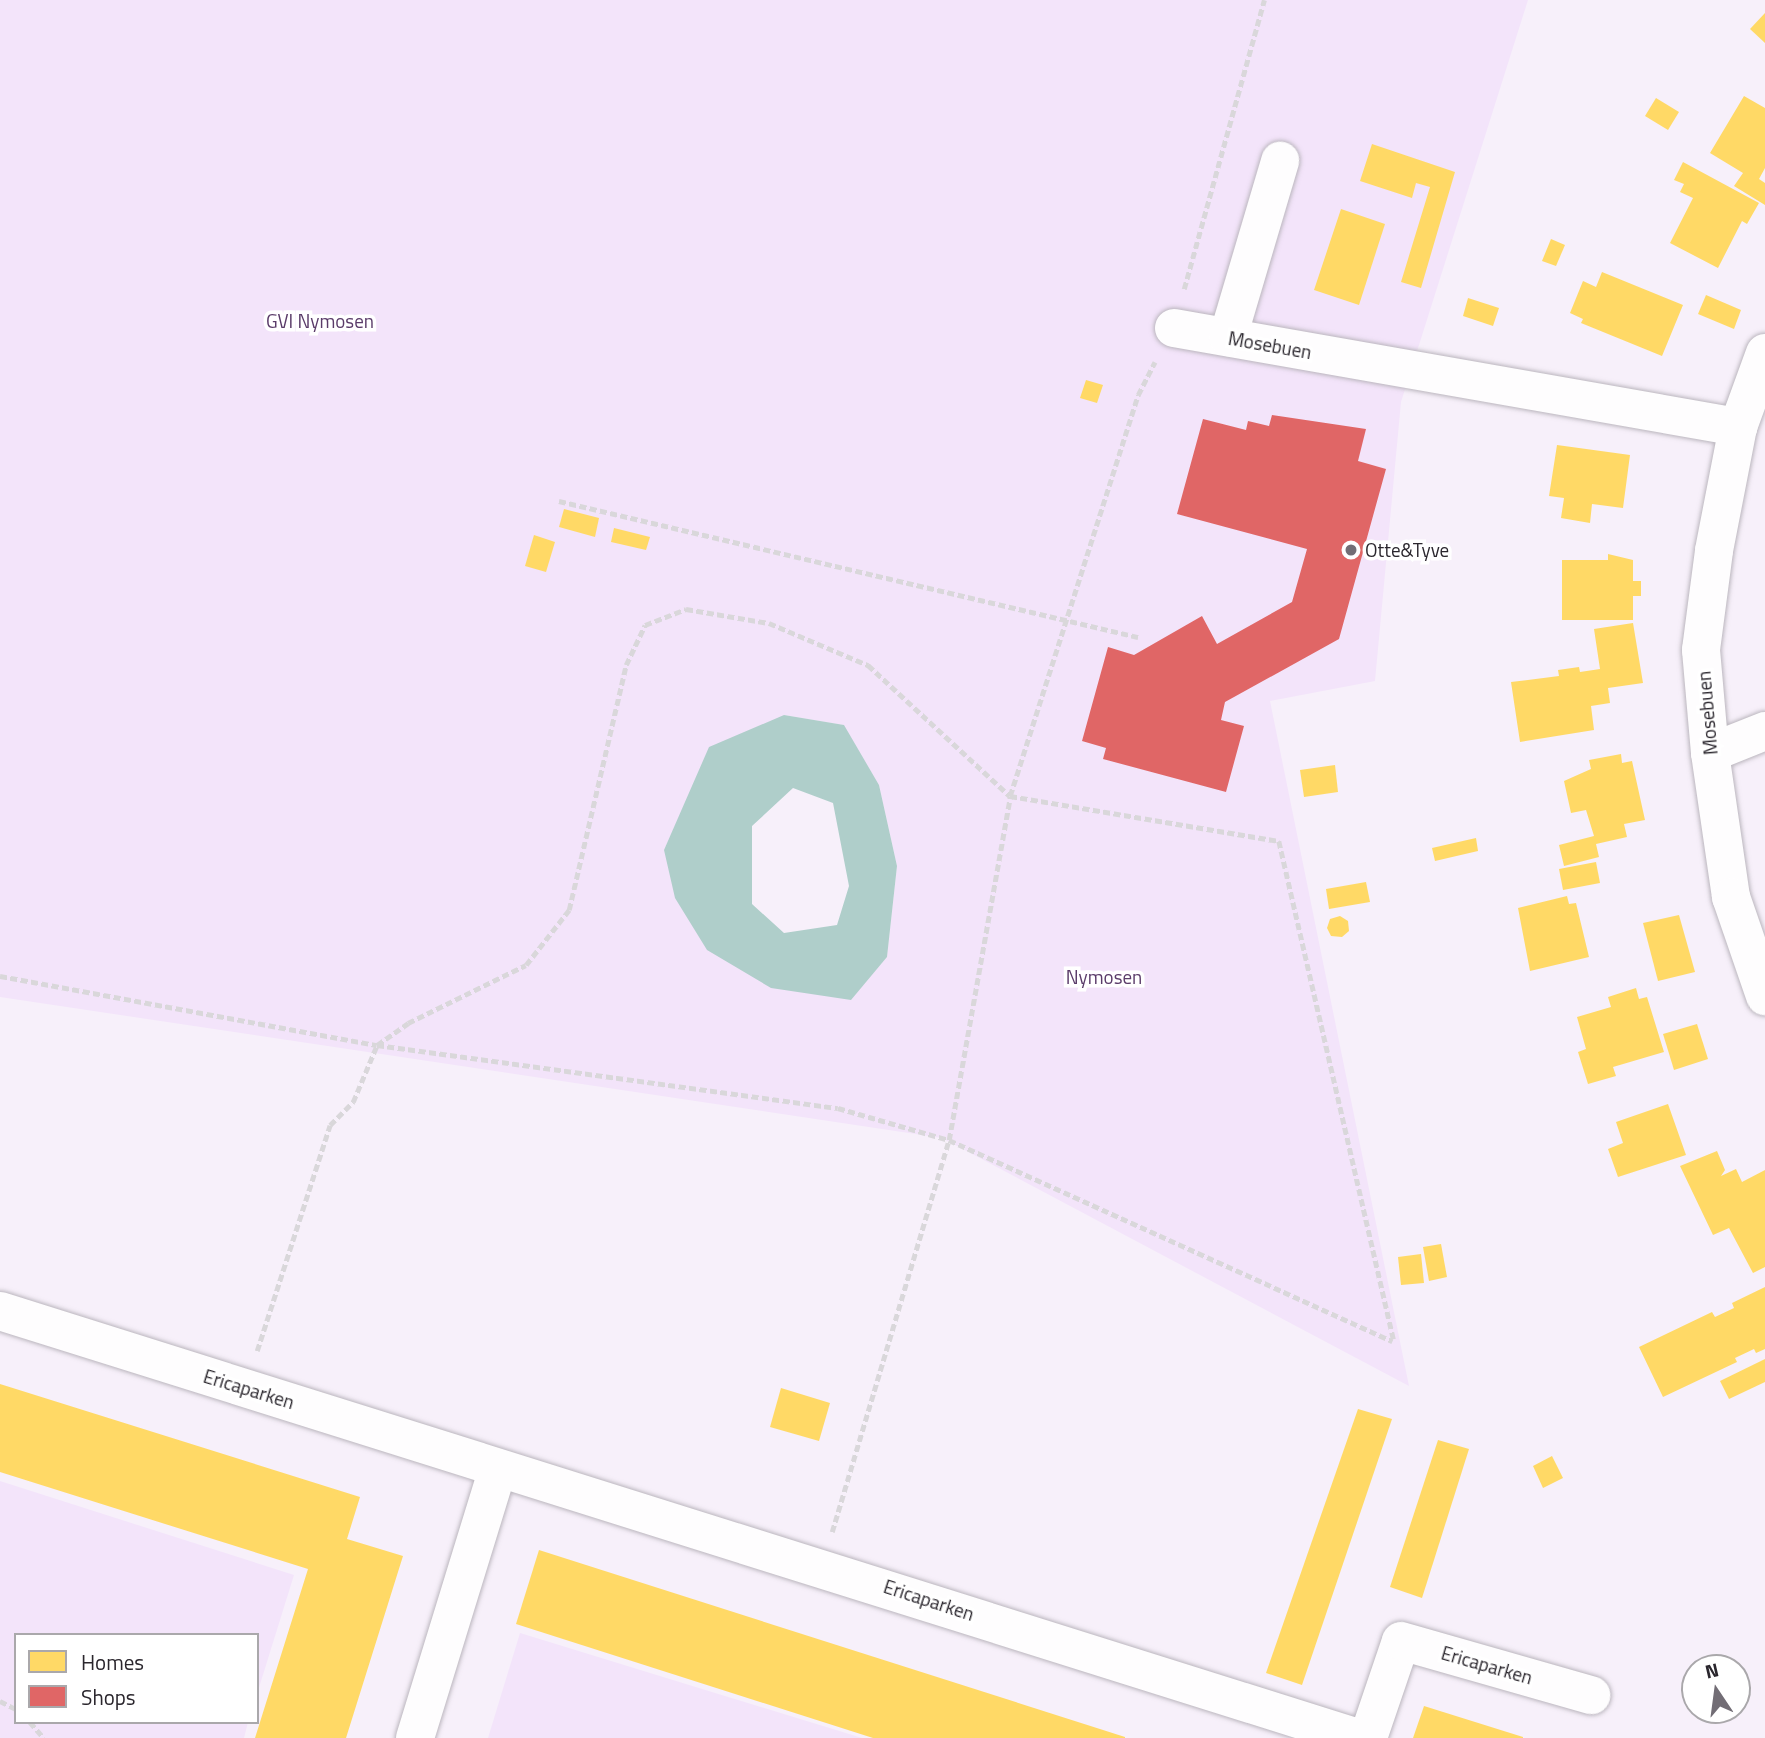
<!DOCTYPE html>
<style>
body{margin:0}
#map{position:relative;width:1765px;height:1738px;overflow:hidden;background:#f7f0fa;font-family:"Titillium Web",sans-serif}
div>[style]{position:absolute}
.green>*{inset:0;background:#f3e4fa}
.water>*{inset:0;background:#afceca}
.homes>*{inset:0;background:#ffd966}
.shops>*{inset:0;background:#e06666}
.path>*{height:4.5px;margin-top:-2.25px;transform-origin:0;background:repeating-linear-gradient(90deg,#d9d7da 0 7px,transparent 0 10.5px)}
.roads{filter:drop-shadow(0 0 2px #bbb6be) drop-shadow(0 0 2px #bbb6be)}
.minor>*{height:38px;margin:-19px;padding:0 19px;transform-origin:19px;border-radius:19px;background:#fefdfe}
.dots>*{width:19px;height:19px;translate:-50% -50%;box-sizing:border-box;border:4px solid #fff;border-radius:50%}
span{translate:-50% -50%;white-space:nowrap;text-align:center;line-height:1.15;-webkit-text-stroke:7px #fff;paint-order:stroke}
.park-label{font-size:19px;color:#5a3b69}
.street-label{font-size:19px;color:#2a262d}
.poi-label{font-size:19px;color:#2a262d}
.left{translate:0 -50%;text-align:left}
.legend{position:absolute;left:14px;top:1633px;width:245px;height:91px;box-sizing:border-box;background:#fff;border:2px solid #aaa8ab;margin:0;padding:9px 12px;list-style:none;font-size:21px;color:#2a262d}
.legend li{display:flex;align-items:center;gap:14px;height:35px}
.legend b{width:35px;border:2px solid #aaa8ab}
.north{position:absolute;left:1681px;top:1654px;width:70px;height:70px;box-sizing:border-box;background:#fff;border:2px solid #aaa8ab;border-radius:50%;rotate:347deg;font-size:19px;font-weight:700;line-height:28px;text-align:center;color:#2a262d}
.north::after{content:'';display:block;margin:auto;width:24px;height:32px;background:#726d75;clip-path:polygon(50% 0,100% 100%,50% 72%,0 100%)}
</style>
<div id="map">
<div class="green">
<div style="clip-path:polygon(evenodd,0 0,1528px 0,1401px 402px,1375px 681px,1270px 701px,1409px 1386px,942px 1138px,0 997px,0 0,784px 715px,843px 725px,879px 785px,897px 866px,887px 957px,851px 999px,664px 850px,685px 804px,784px 715px)"></div>
<div style="clip-path:polygon(0 1481px,294px 1575px,257px 1694px,257px 1635px,16px 1635px,16px 1722px,248px 1722px,244px 1738px,0 1738px)"></div>
<div style="clip-path:polygon(520px 1633px,862px 1738px,488px 1738px)"></div>
</div>
<div class="water">
<div style="clip-path:polygon(evenodd,784px 715px,844px 725px,879px 785px,897px 866px,887px 957px,851px 1000px,771px 988px,707px 950px,675px 898px,664px 850px,709px 747px,784px 715px,793px 788px,833px 803px,849px 886px,837px 925px,784px 933px,752px 904px,752px 826px,793px 788px)"></div>
</div>
<div class="homes">
<div style="clip-path:polygon(1765px 13px,1765px 43px,1750px 29px)"></div>
<div style="clip-path:polygon(1744px 96px,1765px 108px,1765px 168px,1759px 179px,1765px 183px,1765px 205px,1734px 186px,1743px 173px,1710px 153px)"></div>
<div style="clip-path:polygon(1656px 98px,1679px 112px,1668px 130px,1645px 116px)"></div>
<div style="clip-path:polygon(1372px 144px,1455px 172px,1421px 288px,1401px 282px,1430px 187px,1416px 183px,1412px 198px,1360px 181px)"></div>
<div style="clip-path:polygon(1683px 162px,1759px 203px,1747px 224px,1742px 221px,1718px 268px,1670px 243px,1693px 198px,1680px 192px,1684px 184px,1674px 180px)"></div>
<div style="clip-path:polygon(1341px 209px,1385px 224px,1359px 305px,1314px 290px)"></div>
<div style="clip-path:polygon(1551px 239px,1565px 245px,1556px 266px,1542px 261px)"></div>
<div style="clip-path:polygon(1602px 272px,1683px 305px,1662px 356px,1581px 323px,1583px 319px,1570px 313px,1583px 281px,1596px 287px)"></div>
<div style="clip-path:polygon(1706px 295px,1741px 310px,1734px 329px,1698px 314px)"></div>
<div style="clip-path:polygon(1468px 298px,1499px 308px,1493px 326px,1463px 316px)"></div>
<div style="clip-path:polygon(1086px 380px,1103px 385px,1097px 403px,1080px 398px)"></div>
<div style="clip-path:polygon(1557px 445px,1630px 455px,1623px 508px,1592px 504px,1590px 523px,1561px 518px,1564px 498px,1549px 496px)"></div>
<div style="clip-path:polygon(564px 509px,599px 518px,595px 537px,559px 527px)"></div>
<div style="clip-path:polygon(614px 528px,650px 537px,646px 550px,611px 542px)"></div>
<div style="clip-path:polygon(534px 535px,555px 542px,546px 572px,525px 566px)"></div>
<div style="clip-path:polygon(1608px 554px,1633px 560px,1633px 581px,1641px 581px,1641px 596px,1633px 596px,1633px 620px,1562px 620px,1562px 560px,1608px 560px)"></div>
<div style="clip-path:polygon(1633px 623px,1643px 683px,1608px 688px,1610px 703px,1591px 706px,1594px 730px,1520px 742px,1511px 682px,1559px 676px,1558px 670px,1579px 667px,1580px 672px,1600px 669px,1594px 629px)"></div>
<div style="clip-path:polygon(1621px 754px,1622px 763px,1632px 761px,1645px 820px,1624px 824px,1627px 837px,1596px 844px,1599px 857px,1564px 866px,1559px 845px,1594px 836px,1586px 810px,1571px 813px,1564px 781px,1591px 769px,1589px 760px)"></div>
<div style="clip-path:polygon(1335px 765px,1338px 792px,1304px 797px,1300px 770px)"></div>
<div style="clip-path:polygon(1476px 838px,1478px 851px,1435px 861px,1432px 848px)"></div>
<div style="clip-path:polygon(1596px 862px,1600px 883px,1563px 890px,1559px 869px)"></div>
<div style="clip-path:polygon(1366px 882px,1370px 902px,1329px 909px,1326px 889px)"></div>
<div style="clip-path:polygon(1567px 896px,1569px 904px,1576px 903px,1589px 957px,1530px 971px,1518px 908px)"></div>
<div style="clip-path:polygon(1679px 915px,1695px 972px,1658px 981px,1643px 923px)"></div>
<div style="clip-path:polygon(1340px 916px,1348px 921px,1349px 931px,1342px 937px,1331px 936px,1327px 928px,1330px 919px)"></div>
<div style="clip-path:polygon(1636px 988px,1639px 999px,1647px 997px,1664px 1052px,1613px 1067px,1616px 1076px,1588px 1084px,1578px 1052px,1586px 1049px,1577px 1017px,1611px 1007px,1608px 997px)"></div>
<div style="clip-path:polygon(1697px 1024px,1708px 1059px,1674px 1070px,1663px 1034px)"></div>
<div style="clip-path:polygon(1668px 1104px,1686px 1155px,1618px 1177px,1608px 1149px,1623px 1143px,1616px 1122px)"></div>
<div style="clip-path:polygon(1717px 1151px,1725px 1170px,1721px 1176px,1736px 1169px,1742px 1182px,1765px 1170px,1765px 1267px,1753px 1273px,1729px 1228px,1713px 1235px,1680px 1166px)"></div>
<div style="clip-path:polygon(1441px 1244px,1447px 1277px,1429px 1281px,1423px 1247px)"></div>
<div style="clip-path:polygon(1421px 1254px,1424px 1283px,1401px 1285px,1398px 1257px)"></div>
<div style="clip-path:polygon(1765px 1287px,1765px 1349px,1756px 1353px,1754px 1349px,1735px 1358px,1737px 1362px,1663px 1397px,1639px 1347px,1712px 1312px,1715px 1317px,1734px 1308px,1732px 1303px)"></div>
<div style="clip-path:polygon(1765px 1359px,1765px 1382px,1729px 1399px,1720px 1381px)"></div>
<div style="clip-path:polygon(0 1384px,360px 1497px,347px 1539px,403px 1556px,346px 1738px,255px 1738px,308px 1569px,0 1472px)"></div>
<div style="clip-path:polygon(781px 1388px,830px 1403px,819px 1441px,770px 1427px)"></div>
<div style="clip-path:polygon(1358px 1409px,1392px 1419px,1302px 1685px,1266px 1673px)"></div>
<div style="clip-path:polygon(1438px 1440px,1469px 1449px,1422px 1598px,1390px 1587px)"></div>
<div style="clip-path:polygon(1552px 1456px,1563px 1478px,1543px 1488px,1533px 1466px)"></div>
<div style="clip-path:polygon(539px 1550px,1125px 1737px,1125px 1738px,873px 1738px,516px 1624px)"></div>
<div style="clip-path:polygon(1424px 1706px,1523px 1737px,1523px 1738px,1413px 1738px)"></div>
</div>
<div class="shops">
<div style="clip-path:polygon(1272px 415px,1366px 429px,1358px 461px,1386px 469px,1339px 639px,1225px 702px,1221px 720px,1244px 726px,1226px 792px,1103px 759px,1106px 748px,1082px 741px,1108px 647px,1134px 655px,1202px 616px,1217px 644px,1292px 602px,1307px 549px,1177px 514px,1203px 419px,1246px 430px,1248px 421px,1269px 426px)"></div>
</div>
<div class="path">
<div style="left:1184px;top:289px;width:300px;rotate:-74.5deg"></div>
<div style="left:559px;top:501px;width:595px;rotate:13.22deg"></div>
<div style="left:0;top:976px;width:383px;rotate:10.4deg"></div>
<div style="left:377px;top:1045px;width:465px;rotate:7.8deg"></div>
<div style="left:838px;top:1108px;width:116px;rotate:16.1deg"></div>
<div style="left:949px;top:1140px;width:487px;rotate:24.4deg"></div>
<div style="left:257px;top:1351px;width:237px;rotate:-72.1deg"></div>
<div style="left:330px;top:1125px;width:33px;rotate:-45deg"></div>
<div style="left:353px;top:1102px;width:62px;rotate:-67.2deg"></div>
<div style="left:377px;top:1045px;width:38px;rotate:-35deg"></div>
<div style="left:408px;top:1023px;width:131px;rotate:-26.2deg"></div>
<div style="left:526px;top:965px;width:70px;rotate:-52deg"></div>
<div style="left:569px;top:910px;width:252px;rotate:-76.9deg"></div>
<div style="left:626px;top:665px;width:44px;rotate:-64.6deg"></div>
<div style="left:645px;top:625px;width:44px;rotate:-21.3deg"></div>
<div style="left:686px;top:609px;width:84px;rotate:9.6deg"></div>
<div style="left:769px;top:623px;width:108px;rotate:23deg"></div>
<div style="left:868px;top:665px;width:193px;rotate:42.7deg"></div>
<div style="left:1010px;top:796px;width:273px;rotate:9.5deg"></div>
<div style="left:1279px;top:841px;width:513px;rotate:77.05deg"></div>
<div style="left:832px;top:1532px;width:409px;rotate:-73.4deg"></div>
<div style="left:949px;top:1140px;width:349px;rotate:-79.9deg"></div>
<div style="left:1010px;top:796px;width:421px;rotate:-72.3deg"></div>
<div style="left:1138px;top:395px;width:37px;rotate:-63deg"></div>
<div style="left:0;top:1701px;width:18px;rotate:27deg"></div>
<div style="left:30px;top:1722px;width:21px;rotate:49deg"></div>
</div>
<div class="roads">
<div class="minor">
<div style="left:1174px;top:328px;width:573px;rotate:9.96deg"></div>
<div style="left:1228px;top:337px;width:184px;rotate:-73.5deg"></div>
<div style="left:1765px;top:353px;width:79px;rotate:110deg"></div>
<div style="left:1738px;top:427px;width:126px;rotate:101deg"></div>
<div style="left:1714px;top:551px;width:100px;rotate:97.5deg"></div>
<div style="left:1701px;top:650px;width:103px;rotate:85deg"></div>
<div style="left:1710px;top:753px;width:146px;rotate:81.7deg"></div>
<div style="left:1731px;top:897px;width:105px;rotate:71deg"></div>
<div style="left:1710px;top:753px;width:59px;rotate:-21.8deg"></div>
<div style="left:0;top:1311px;width:1424px;rotate:17.45deg"></div>
<div style="left:415px;top:1738px;width:282px;rotate:-72.9deg"></div>
<div style="left:1368px;top:1738px;width:102px;rotate:-71.2deg"></div>
<div style="left:1401px;top:1641px;width:198px;rotate:15.9deg"></div>
</div>
</div>
<div class="dots">
<div style="left:1351px;top:550px;background:#726d75"></div>
</div>
<div class="park-label">
<span style="left:320px;top:321px">GVI Nymosen</span>
<span style="left:1104px;top:977px">Nymosen</span>
</div>
<div class="street-label">
<span style="left:1270px;top:345px;rotate:10deg">Mosebuen</span>
<span style="left:1707px;top:713px;rotate:-95deg">Mosebuen</span>
<span style="left:249px;top:1389px;rotate:17deg">Ericaparken</span>
<span style="left:929px;top:1600px;rotate:18deg">Ericaparken</span>
<span style="left:1487px;top:1665px;rotate:16deg">Ericaparken</span>
</div>
<div class="poi-label">
<span class="left" style="left:1365px;top:550px">Otte&amp;Tyve</span>
</div>
<ul class="legend">
<li><b style="height:19px;background:#ffd966"></b>Homes</li>
<li><b style="height:19px;background:#e06666"></b>Shops</li>
</ul>
<div class="north">N</div>
</div>
